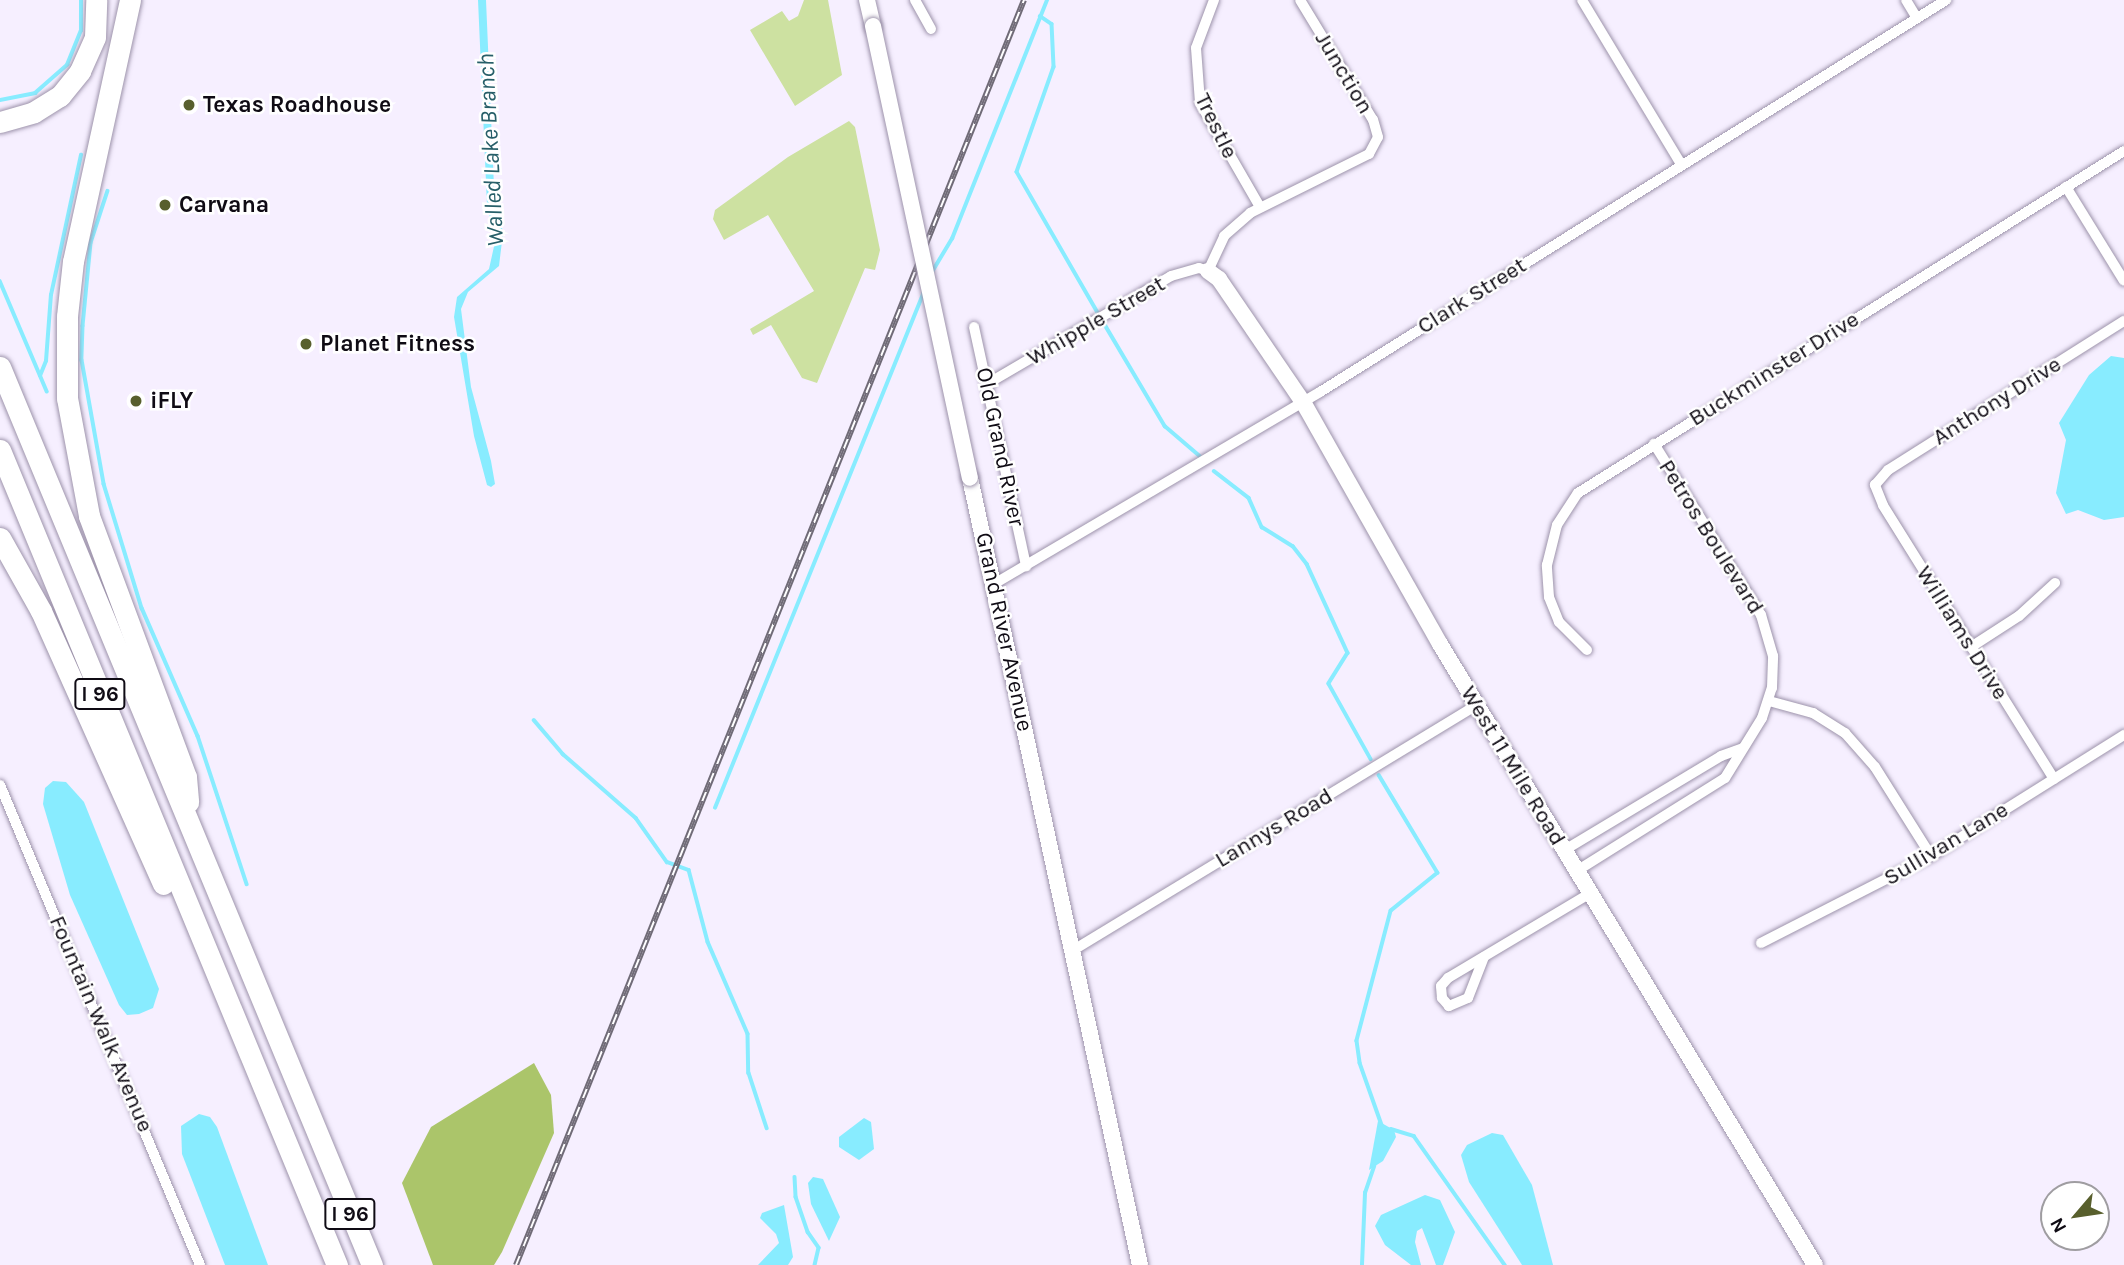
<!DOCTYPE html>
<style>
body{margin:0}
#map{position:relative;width:2124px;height:1265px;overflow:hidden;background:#f6efff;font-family:Karla,sans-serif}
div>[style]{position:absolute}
.green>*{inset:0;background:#cde1a1}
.forest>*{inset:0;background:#abc56a}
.water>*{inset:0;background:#88ecff}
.stream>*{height:3.5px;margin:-1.75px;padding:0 1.75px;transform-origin:1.75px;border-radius:1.75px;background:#88ecff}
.roads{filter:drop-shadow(0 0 2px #9d93ab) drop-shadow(0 0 2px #9d93ab)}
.street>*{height:10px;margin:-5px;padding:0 5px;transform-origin:5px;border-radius:5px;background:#fff}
.secondary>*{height:16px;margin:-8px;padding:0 8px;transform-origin:8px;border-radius:8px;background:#fff}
.highway>*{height:21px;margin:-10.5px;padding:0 10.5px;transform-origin:10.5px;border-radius:10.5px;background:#fff}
.rail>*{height:6px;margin-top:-3px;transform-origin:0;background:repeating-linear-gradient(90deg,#fff 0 10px,#706b77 0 20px);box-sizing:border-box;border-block:2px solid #706b77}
.bridges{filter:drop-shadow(0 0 2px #9d93ab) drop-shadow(0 0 2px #9d93ab)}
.secondary-bridge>*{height:16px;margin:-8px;padding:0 8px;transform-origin:8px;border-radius:8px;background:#fff}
.dots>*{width:19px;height:19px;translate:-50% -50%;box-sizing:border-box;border:4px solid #fff;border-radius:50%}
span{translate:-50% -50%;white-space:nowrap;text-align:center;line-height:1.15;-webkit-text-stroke:5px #fff;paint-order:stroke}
.shield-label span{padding:2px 5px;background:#fff;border:2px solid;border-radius:5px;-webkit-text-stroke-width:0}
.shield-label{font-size:21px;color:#0f0b14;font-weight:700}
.street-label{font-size:23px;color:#0f0b14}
.poi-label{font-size:23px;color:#0f0b14;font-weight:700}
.left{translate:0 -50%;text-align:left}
.water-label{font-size:24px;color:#275f69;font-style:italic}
.north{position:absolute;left:2040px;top:1181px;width:70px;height:70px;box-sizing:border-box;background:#fff;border:2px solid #9f9da1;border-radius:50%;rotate:241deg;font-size:19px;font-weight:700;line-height:28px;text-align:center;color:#0f0b14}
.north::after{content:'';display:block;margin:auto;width:24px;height:32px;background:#585f2d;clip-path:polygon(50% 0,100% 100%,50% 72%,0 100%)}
</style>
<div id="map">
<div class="green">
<div style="clip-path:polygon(804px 0,828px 0,842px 75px,795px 106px,750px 30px,782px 11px,789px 21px,798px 16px)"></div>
<div style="clip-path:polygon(849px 121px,855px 127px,880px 250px,875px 270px,865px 268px,817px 383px,802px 378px,771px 325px,753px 335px,750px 329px,814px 291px,768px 215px,724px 240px,713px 219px,715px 210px,788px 157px)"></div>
</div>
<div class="forest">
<div style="clip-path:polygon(534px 1063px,551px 1095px,554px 1133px,502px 1252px,494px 1265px,433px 1265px,402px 1183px,431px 1127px)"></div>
</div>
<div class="water">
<div style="clip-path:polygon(478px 0,486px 0,494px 187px,503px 233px,499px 266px,468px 292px,461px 309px,471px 387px,491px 461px,495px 484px,491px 487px,487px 485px,474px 436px,454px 317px,457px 297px,489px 269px,495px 242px,487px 205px)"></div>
<div style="clip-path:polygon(2111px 356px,2124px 358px,2124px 517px,2104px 520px,2078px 510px,2066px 514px,2056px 493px,2066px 440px,2059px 423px,2089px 375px)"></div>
<div style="clip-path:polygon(53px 781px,66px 782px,84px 802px,159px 989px,153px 1008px,139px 1014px,127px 1015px,119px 1005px,70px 895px,43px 804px,45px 788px)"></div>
<div style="clip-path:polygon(199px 1114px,210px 1117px,217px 1127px,268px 1265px,225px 1265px,182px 1154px,181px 1126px)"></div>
<div style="clip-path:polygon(864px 1118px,871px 1122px,874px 1149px,859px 1160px,839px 1147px,839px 1137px)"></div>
<div style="clip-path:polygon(1378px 1121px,1394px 1130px,1396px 1137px,1383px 1161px,1369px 1170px)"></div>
<div style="clip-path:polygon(1492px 1133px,1503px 1135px,1532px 1185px,1553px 1265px,1522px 1265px,1469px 1182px,1461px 1155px,1467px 1145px)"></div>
<div style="clip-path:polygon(813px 1177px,823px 1179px,840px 1217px,829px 1241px,811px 1204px,808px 1183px)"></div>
<div style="clip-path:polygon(1425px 1195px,1440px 1200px,1455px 1232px,1443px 1265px,1436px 1265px,1422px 1228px,1417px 1231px,1415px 1242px,1421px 1265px,1411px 1265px,1385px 1245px,1375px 1226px,1381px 1215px)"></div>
<div style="clip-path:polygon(784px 1205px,793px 1257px,788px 1265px,758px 1265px,779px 1243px,776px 1234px,760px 1218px,762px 1213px)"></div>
</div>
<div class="stream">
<div style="left:1040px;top:16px;width:14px;rotate:34deg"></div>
<div style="left:1052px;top:24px;width:43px;rotate:87.3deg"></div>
<div style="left:1054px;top:67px;width:111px;rotate:109.4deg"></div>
<div style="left:1017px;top:172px;width:163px;rotate:60.1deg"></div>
<div style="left:0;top:100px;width:36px;rotate:-11deg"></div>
<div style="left:35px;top:93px;width:43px;rotate:-41.2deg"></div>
<div style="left:67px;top:65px;width:37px;rotate:-68deg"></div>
<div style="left:81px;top:31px;width:31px;rotate:-90deg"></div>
<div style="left:108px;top:191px;width:55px;rotate:108.1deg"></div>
<div style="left:91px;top:243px;width:83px;rotate:95.5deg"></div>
<div style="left:83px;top:326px;width:34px;rotate:92deg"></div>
<div style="left:82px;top:360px;width:126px;rotate:79.9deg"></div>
<div style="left:104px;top:484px;width:130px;rotate:73deg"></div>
<div style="left:142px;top:608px;width:140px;rotate:66.4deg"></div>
<div style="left:198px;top:736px;width:156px;rotate:71.7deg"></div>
<div style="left:932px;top:272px;width:39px;rotate:-59deg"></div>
<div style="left:952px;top:239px;width:257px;rotate:-68.3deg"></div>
<div style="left:0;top:281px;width:120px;rotate:66.9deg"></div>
<div style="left:1104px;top:323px;width:120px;rotate:59.4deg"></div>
<div style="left:1165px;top:426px;width:46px;rotate:40.6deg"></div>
<div style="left:40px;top:376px;width:16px;rotate:-68deg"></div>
<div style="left:46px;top:361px;width:66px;rotate:-85.7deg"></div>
<div style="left:51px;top:295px;width:143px;rotate:-77.9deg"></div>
<div style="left:1214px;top:471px;width:44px;rotate:37.6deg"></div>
<div style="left:1249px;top:498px;width:32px;rotate:66deg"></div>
<div style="left:1262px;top:527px;width:36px;rotate:32deg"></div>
<div style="left:1293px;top:546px;width:23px;rotate:52deg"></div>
<div style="left:1307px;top:564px;width:98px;rotate:65.3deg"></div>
<div style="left:1348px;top:653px;width:36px;rotate:122deg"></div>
<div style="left:1329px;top:684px;width:86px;rotate:60.8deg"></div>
<div style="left:534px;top:720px;width:45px;rotate:49.5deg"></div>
<div style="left:563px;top:754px;width:97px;rotate:41.2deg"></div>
<div style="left:636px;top:818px;width:54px;rotate:54.8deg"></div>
<div style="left:667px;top:862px;width:23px;rotate:20deg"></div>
<div style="left:689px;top:870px;width:74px;rotate:75.2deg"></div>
<div style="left:708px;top:942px;width:100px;rotate:66.5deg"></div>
<div style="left:748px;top:1034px;width:39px;rotate:89deg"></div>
<div style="left:749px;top:1073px;width:58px;rotate:71.9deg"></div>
<div style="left:1379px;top:775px;width:114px;rotate:59deg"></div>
<div style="left:1438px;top:873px;width:60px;rotate:141deg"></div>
<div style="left:1391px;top:911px;width:134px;rotate:104.7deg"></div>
<div style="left:1357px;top:1041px;width:22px;rotate:82deg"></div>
<div style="left:1360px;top:1063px;width:66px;rotate:70.5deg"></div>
<div style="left:715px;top:808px;width:557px;rotate:-67.95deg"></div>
<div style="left:1391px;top:1129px;width:24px;rotate:17deg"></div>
<div style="left:1414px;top:1136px;width:158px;rotate:54.8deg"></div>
<div style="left:795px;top:1177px;width:20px;rotate:87deg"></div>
<div style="left:796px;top:1197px;width:37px;rotate:71deg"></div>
<div style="left:808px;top:1232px;width:19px;rotate:55deg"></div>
<div style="left:819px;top:1248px;width:17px;rotate:103deg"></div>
<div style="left:1362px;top:1265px;width:72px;rotate:-87.6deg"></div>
<div style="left:1365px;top:1193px;width:28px;rotate:-71deg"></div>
</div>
<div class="roads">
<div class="street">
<div style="left:915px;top:0;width:33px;rotate:61deg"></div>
<div style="left:1214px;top:0;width:51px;rotate:110.6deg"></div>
<div style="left:1196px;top:48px;width:55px;rotate:85.8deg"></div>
<div style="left:1200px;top:103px;width:120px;rotate:60deg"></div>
<div style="left:1582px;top:0;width:192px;rotate:58.9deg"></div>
<div style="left:1906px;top:0;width:21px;rotate:59deg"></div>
<div style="left:2066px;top:187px;width:110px;rotate:58.3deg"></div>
<div style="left:974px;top:327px;width:245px;rotate:77.7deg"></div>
<div style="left:987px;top:384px;width:213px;rotate:-30.4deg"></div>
<div style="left:1171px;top:276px;width:29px;rotate:-16deg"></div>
<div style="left:1199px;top:268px;width:9px;rotate:18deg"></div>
<div style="left:1208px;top:271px;width:38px;rotate:-65deg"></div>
<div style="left:1224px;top:236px;width:35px;rotate:-41deg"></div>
<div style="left:1250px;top:213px;width:133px;rotate:-26.4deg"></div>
<div style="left:1369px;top:154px;width:19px;rotate:-62deg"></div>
<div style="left:1378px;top:137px;width:18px;rotate:-106deg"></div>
<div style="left:1373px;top:120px;width:140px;rotate:-121.3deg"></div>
<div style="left:994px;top:584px;width:378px;rotate:-30.5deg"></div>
<div style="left:1320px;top:392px;width:739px;rotate:-32.05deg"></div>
<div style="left:1971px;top:647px;width:57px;rotate:-32.9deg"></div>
<div style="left:2019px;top:616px;width:49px;rotate:-42.5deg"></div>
<div style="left:1587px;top:650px;width:40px;rotate:-135deg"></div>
<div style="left:1559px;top:622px;width:27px;rotate:-112deg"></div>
<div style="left:1549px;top:597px;width:32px;rotate:-94deg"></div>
<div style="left:1547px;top:565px;width:41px;rotate:-76deg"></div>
<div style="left:1557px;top:525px;width:38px;rotate:-57deg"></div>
<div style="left:1578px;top:493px;width:644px;rotate:-32.06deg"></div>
<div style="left:1769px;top:701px;width:46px;rotate:15.3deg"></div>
<div style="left:1813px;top:713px;width:38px;rotate:32deg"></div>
<div style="left:1845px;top:733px;width:45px;rotate:48.6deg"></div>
<div style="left:1875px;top:767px;width:105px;rotate:57.8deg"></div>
<div style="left:2054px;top:779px;width:323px;rotate:-122deg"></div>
<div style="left:1883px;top:505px;width:22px;rotate:-112deg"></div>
<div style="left:1875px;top:485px;width:20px;rotate:-49deg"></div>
<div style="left:1888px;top:470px;width:279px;rotate:-32.3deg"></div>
<div style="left:0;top:785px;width:520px;rotate:67.38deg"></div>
<div style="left:1563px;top:851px;width:184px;rotate:-31deg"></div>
<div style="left:1721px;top:756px;width:23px;rotate:-20deg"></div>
<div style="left:1575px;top:872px;width:177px;rotate:-32.1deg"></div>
<div style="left:1725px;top:778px;width:70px;rotate:-58.3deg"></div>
<div style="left:1762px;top:718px;width:32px;rotate:-72deg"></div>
<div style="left:1772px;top:688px;width:32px;rotate:-88deg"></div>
<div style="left:1773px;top:656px;width:43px;rotate:-106.3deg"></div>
<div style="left:1761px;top:615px;width:202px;rotate:-122deg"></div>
<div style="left:1761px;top:943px;width:191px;rotate:-27.1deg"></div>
<div style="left:1931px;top:856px;width:228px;rotate:-32.1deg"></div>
<div style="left:1072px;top:951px;width:474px;rotate:-31.3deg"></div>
<div style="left:1484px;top:957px;width:44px;rotate:111.3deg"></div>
<div style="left:1468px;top:998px;width:21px;rotate:157deg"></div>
<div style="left:1449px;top:1006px;width:11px;rotate:-131deg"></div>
<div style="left:1442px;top:998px;width:12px;rotate:-95deg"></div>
<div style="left:1441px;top:986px;width:11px;rotate:-49deg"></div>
<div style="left:1448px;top:978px;width:164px;rotate:-30.8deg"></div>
</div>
<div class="secondary">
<div style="left:867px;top:0;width:27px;rotate:77deg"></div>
<div style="left:1208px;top:271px;width:14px;rotate:36deg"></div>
<div style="left:1219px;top:279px;width:149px;rotate:55.7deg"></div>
<div style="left:1303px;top:402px;width:278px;rotate:60.5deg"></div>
<div style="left:1440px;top:644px;width:725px;rotate:58.87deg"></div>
<div style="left:970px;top:478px;width:805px;rotate:77.81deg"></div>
</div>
<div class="highway">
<div style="left:130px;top:0;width:267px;rotate:102.3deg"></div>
<div style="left:73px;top:261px;width:55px;rotate:96.2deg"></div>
<div style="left:67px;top:316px;width:82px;rotate:90deg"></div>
<div style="left:67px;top:398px;width:120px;rotate:79.4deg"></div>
<div style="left:89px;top:516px;width:278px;rotate:69.6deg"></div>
<div style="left:186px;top:777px;width:25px;rotate:85deg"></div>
<div style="left:0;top:122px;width:35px;rotate:-16deg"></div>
<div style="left:34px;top:112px;width:31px;rotate:-32deg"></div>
<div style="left:60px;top:96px;width:32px;rotate:-51deg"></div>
<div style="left:80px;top:71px;width:37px;rotate:-66deg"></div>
<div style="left:95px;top:37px;width:37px;rotate:-88deg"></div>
<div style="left:0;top:367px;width:972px;rotate:67.5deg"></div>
<div style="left:0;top:450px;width:882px;rotate:67.54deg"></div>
<div style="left:0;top:538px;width:84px;rotate:60.7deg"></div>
<div style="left:41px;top:611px;width:299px;rotate:65.9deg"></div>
</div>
</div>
<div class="rail">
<div style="left:516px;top:1265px;width:1363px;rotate:-68.12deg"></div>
</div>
<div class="bridges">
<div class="secondary-bridge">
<div style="left:873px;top:26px;width:462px;rotate:77.9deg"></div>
</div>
</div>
<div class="dots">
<div style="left:189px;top:105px;background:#585f2d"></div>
<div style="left:165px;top:205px;background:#585f2d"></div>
<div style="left:306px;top:344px;background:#585f2d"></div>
<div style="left:136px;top:401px;background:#585f2d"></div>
</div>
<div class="shield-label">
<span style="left:100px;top:694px">I 96</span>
<span style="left:350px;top:1214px">I 96</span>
</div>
<div class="street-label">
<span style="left:1344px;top:73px;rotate:59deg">Junction</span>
<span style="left:1216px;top:126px;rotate:64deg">Trestle</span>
<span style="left:1472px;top:296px;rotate:-32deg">Clark Street</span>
<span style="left:1096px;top:321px;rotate:-30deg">Whipple Street</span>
<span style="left:1774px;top:369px;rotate:-32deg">Buckminster Drive</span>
<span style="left:1997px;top:401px;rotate:-32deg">Anthony Drive</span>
<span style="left:1000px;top:447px;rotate:78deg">Old Grand River</span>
<span style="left:1711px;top:537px;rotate:58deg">Petros Boulevard</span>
<span style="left:1004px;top:632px;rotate:78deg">Grand River Avenue</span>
<span style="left:1962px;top:633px;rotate:58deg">Williams Drive</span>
<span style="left:1513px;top:766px;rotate:59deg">West 11 Mile Road</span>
<span style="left:1274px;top:828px;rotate:-31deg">Lannys Road</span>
<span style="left:1946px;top:844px;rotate:-31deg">Sullivan Lane</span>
<span style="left:101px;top:1024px;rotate:67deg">Fountain Walk Avenue</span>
</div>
<div class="poi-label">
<span class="left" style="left:203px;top:105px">Texas Roadhouse</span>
<span class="left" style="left:179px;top:205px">Carvana</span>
<span class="left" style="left:320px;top:344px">Planet Fitness</span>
<span class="left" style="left:150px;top:401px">iFLY</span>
</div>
<div class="water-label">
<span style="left:491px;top:150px;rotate:-93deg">Walled Lake Branch</span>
</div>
<div class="north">N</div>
</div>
